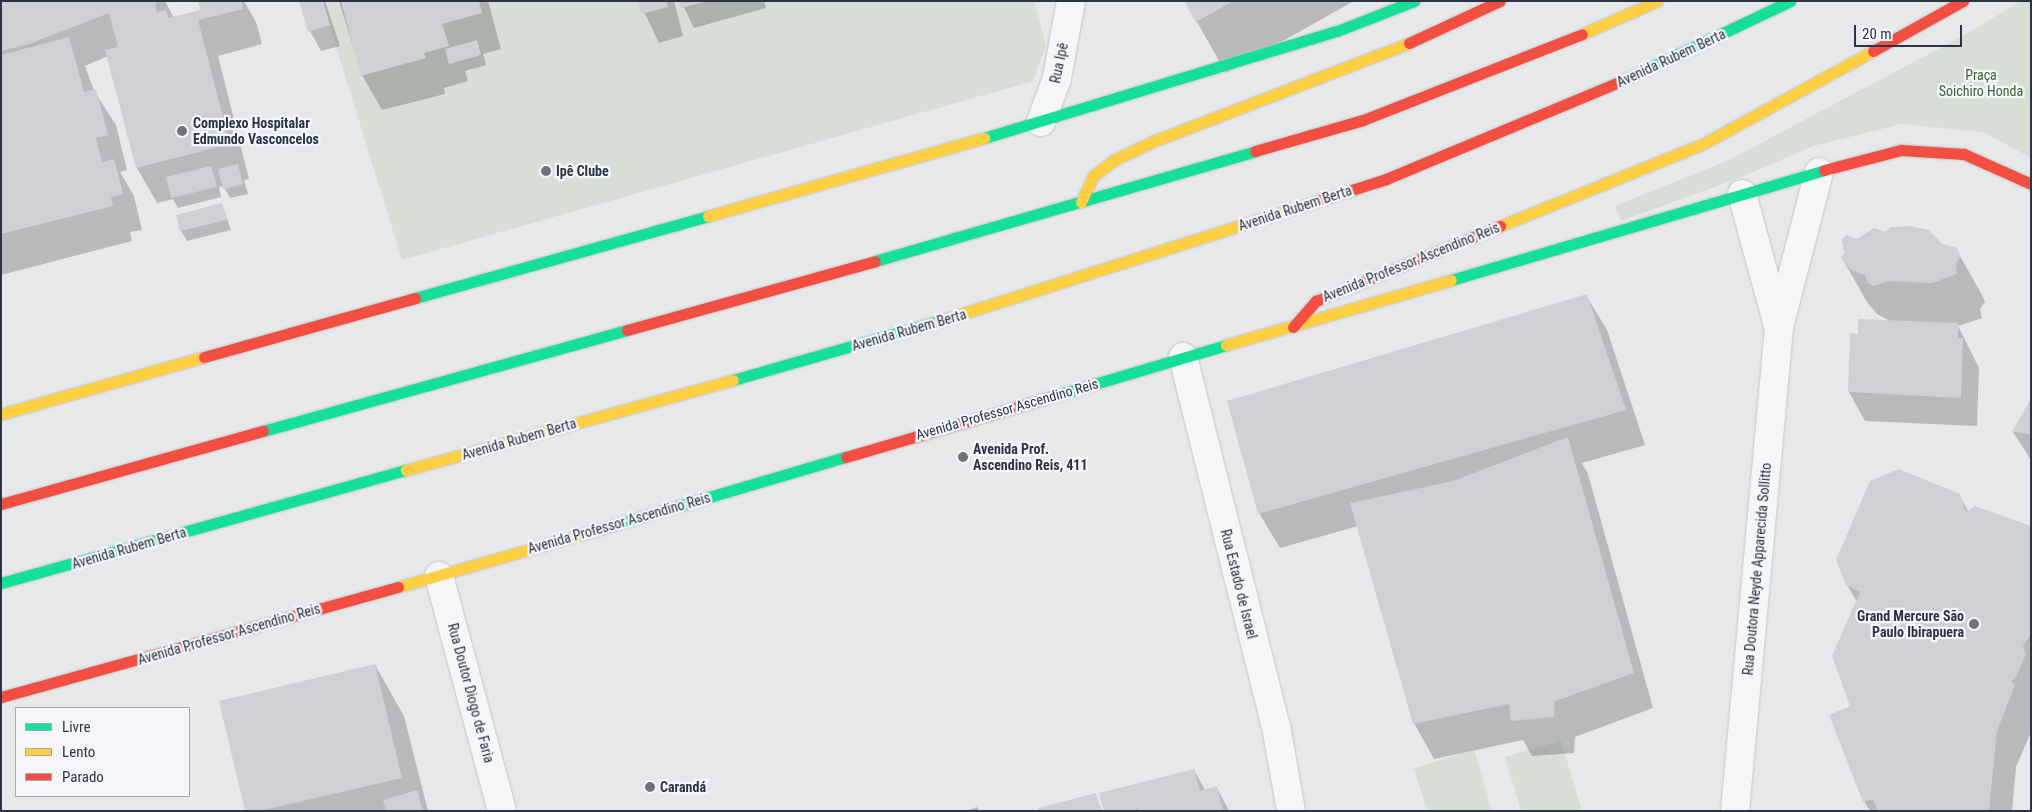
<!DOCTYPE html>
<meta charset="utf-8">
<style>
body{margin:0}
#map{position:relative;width:2032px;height:812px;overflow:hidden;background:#e6e8ea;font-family:"Roboto Condensed",sans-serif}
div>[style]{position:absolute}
.green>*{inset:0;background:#d6ded6}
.shadow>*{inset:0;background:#0003}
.building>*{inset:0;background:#ced0d3}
.roads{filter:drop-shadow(0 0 1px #c4c6c8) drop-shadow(0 0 1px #c4c6c8)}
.street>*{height:28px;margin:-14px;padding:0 14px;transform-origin:14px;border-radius:14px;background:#f5f6f7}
.fast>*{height:11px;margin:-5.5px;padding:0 5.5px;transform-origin:5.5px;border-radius:5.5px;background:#16e098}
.slow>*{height:11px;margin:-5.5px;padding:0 5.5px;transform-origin:5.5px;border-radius:5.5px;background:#ffcf43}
.jam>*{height:11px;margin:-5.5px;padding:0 5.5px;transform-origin:5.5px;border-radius:5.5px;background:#f24e42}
.dots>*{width:14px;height:14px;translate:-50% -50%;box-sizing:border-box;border:2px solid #f4f6f9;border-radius:50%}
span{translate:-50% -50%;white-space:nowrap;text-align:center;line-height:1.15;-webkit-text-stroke:4.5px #f4f6f9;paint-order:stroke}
.street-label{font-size:14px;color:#2b3445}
.park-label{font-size:14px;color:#3f6138}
.poi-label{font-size:14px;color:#2b3445;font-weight:700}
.left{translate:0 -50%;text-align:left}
.right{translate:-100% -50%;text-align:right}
.frame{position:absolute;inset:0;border:2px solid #2b3445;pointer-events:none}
.legend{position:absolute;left:15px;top:707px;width:175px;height:90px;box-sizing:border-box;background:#f4f6f9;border:1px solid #a4a8b1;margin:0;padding:6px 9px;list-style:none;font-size:15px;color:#2b3445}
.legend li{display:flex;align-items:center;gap:10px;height:25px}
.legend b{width:25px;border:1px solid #a4a8b1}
.scale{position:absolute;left:1854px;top:25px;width:108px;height:22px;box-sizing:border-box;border:2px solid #2b3445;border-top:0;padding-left:6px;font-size:15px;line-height:18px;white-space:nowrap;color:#2b3445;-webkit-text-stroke:4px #f4f6f9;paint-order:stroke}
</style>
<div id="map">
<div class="green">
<div style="clip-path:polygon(322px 1px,1034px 1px,1046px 45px,1033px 81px,402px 260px)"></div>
<div style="clip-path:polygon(2021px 1px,2031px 1px,2031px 158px,1983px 132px,1901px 124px,1813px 146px,1739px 178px,1621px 221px,1615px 206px,1729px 160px,1961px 37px)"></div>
<div style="clip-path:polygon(1561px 741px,1582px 811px,1521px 811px,1505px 757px)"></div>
<div style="clip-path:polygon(1474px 750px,1492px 811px,1427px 811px,1414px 768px)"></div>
</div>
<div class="shadow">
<div style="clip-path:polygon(1px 1px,165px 1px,174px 18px,201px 11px,199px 1px,244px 1px,256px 22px,262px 44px,218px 56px,249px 179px,244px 180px,248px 194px,230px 198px,223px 186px,219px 187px,221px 197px,178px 208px,173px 199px,157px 203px,137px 168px,108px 56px,85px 66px,94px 91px,116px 125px,127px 170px,120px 172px,134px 196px,142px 230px,130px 232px,132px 241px,1px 275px)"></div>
<div style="clip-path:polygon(301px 1px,325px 1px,340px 46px,321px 51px,310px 31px)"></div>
<div style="clip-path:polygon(339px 1px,488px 1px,501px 49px,483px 54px,486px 65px,465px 71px,468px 81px,444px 88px,445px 94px,382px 110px,362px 75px)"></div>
<div style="clip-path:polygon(639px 1px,674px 1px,683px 36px,659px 43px)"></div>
<div style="clip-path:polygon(681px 1px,764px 1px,766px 8px,694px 28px)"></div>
<div style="clip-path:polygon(1185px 1px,1354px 1px,1226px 73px)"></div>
<div style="clip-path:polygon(222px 204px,231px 230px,187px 241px,181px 231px)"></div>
<div style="clip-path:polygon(1874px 229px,1956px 249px,1981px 293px,1985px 302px,1980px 309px,1982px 318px,1958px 326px,1979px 368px,1977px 426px,1865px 421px,1849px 392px,1851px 335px,1859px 336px,1892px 322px,1877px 314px,1867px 302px,1842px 258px,1857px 240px)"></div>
<div style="clip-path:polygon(1586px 295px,1607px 330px,1645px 445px,1582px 463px,1588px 474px,1653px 708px,1575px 737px,1574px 753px,1532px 756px,1523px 740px,1434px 759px,1414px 723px,1358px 526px,1280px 548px,1259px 513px)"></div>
<div style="clip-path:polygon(2031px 401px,2031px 460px,2013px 432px)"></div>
<div style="clip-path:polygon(1959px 495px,1969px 512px,2031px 527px,2031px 732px,2016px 767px,2012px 811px,1870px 811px,1864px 801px,1852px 707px,1857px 602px,1847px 585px)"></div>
<div style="clip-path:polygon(375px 665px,404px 716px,428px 811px,246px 811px)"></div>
<div style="clip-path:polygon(1194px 770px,1205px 790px,1217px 788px,1229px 811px,1106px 811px)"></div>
<div style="clip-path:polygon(1095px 795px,1102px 811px,1040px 811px)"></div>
<div style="clip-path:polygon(977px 807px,979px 811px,965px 811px)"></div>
</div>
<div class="building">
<div style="clip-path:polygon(1px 1px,160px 1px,155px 4px,157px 12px,166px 10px,168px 18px,200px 10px,198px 1px,241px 1px,243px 9px,198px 20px,230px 144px,136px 168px,105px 50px,118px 47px,109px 13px,29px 44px,1px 51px)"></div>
<div style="clip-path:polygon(299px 1px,323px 1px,330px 25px,308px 32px)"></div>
<div style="clip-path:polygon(341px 1px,479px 1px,482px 13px,442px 24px,449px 46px,424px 53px,426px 58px,361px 76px)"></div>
<div style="clip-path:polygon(638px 1px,666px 1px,668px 7px,641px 14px)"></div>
<div style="clip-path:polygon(679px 1px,705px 1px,705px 2px,681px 8px)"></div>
<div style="clip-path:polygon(1184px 1px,1233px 1px,1196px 22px)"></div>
<div style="clip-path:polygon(69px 37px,84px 92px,96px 89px,108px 135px,96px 138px,102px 162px,114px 159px,123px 194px,111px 197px,113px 206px,1px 234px,1px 55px)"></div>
<div style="clip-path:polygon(477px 40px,481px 55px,449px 64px,445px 49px)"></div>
<div style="clip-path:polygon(238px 164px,243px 184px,223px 189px,218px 169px)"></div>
<div style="clip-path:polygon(211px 166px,217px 187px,171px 198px,166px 177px)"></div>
<div style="clip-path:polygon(222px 203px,227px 220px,180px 231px,176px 215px)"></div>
<div style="clip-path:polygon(1910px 226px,1929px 230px,1942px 244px,1957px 248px,1960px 257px,1956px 264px,1957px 274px,1932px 283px,1888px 281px,1874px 286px,1868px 283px,1865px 275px,1851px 270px,1841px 258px,1844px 253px,1842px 240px,1846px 235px,1857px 239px,1874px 228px,1885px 232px,1891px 227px)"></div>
<div style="clip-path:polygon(1587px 294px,1626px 410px,1258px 514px,1227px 401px)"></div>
<div style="clip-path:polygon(1858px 319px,1958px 323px,1958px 338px,1963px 338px,1961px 398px,1848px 392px,1850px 333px,1858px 334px)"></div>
<div style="clip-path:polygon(2031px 398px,2031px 434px,2012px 432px)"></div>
<div style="clip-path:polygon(1568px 437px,1634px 673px,1555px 701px,1554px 717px,1511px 721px,1509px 704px,1413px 724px,1350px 503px,1453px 481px)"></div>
<div style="clip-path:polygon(1899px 469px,1960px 494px,1966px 512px,1975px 506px,2031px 526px,2031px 634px,2023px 646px,2026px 654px,2015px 679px,2011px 681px,2015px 685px,1997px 731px,1989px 811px,1878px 811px,1873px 799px,1863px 802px,1829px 715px,1850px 706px,1832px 656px,1860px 592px,1846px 585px,1836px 560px,1870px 481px)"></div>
<div style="clip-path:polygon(375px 664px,402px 778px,260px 811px,245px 811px,219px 701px)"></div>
<div style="clip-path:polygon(1194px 769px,1200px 791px,1217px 786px,1223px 811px,1139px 811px,1137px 807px,1135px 811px,1104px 811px,1099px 793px)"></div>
<div style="clip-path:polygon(418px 790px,422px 809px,427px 811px,386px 811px,383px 800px)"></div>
<div style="clip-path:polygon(1096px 793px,1101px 811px,1039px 811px,1038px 808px)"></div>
</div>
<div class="roads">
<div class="street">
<div style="left:1041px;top:122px;width:47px;rotate:-70deg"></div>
<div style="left:1057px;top:78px;width:78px;rotate:-79.7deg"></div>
<div style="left:1742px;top:194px;width:137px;rotate:74.7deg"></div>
<div style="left:1183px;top:357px;width:381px;rotate:75.9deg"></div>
<div style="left:1276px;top:726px;width:86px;rotate:80deg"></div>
<div style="left:439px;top:576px;width:243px;rotate:75deg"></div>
<div style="left:1735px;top:811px;width:486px;rotate:-84.8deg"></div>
<div style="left:1779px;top:327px;width:160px;rotate:-75.5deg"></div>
</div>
<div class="fast">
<div style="left:1624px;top:80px;width:184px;rotate:-25.4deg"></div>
<div style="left:984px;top:138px;width:369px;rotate:-16.9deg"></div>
<div style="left:1337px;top:31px;width:83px;rotate:-21.3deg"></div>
<div style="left:875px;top:261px;width:396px;rotate:-16.1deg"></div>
<div style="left:1451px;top:280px;width:389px;rotate:-16.4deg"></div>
<div style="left:415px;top:298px;width:304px;rotate:-15.6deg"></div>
<div style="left:733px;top:380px;width:214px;rotate:-16deg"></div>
<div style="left:1044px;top:399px;width:190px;rotate:-16.5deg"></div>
<div style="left:263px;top:431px;width:378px;rotate:-15.5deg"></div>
<div style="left:604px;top:528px;width:252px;rotate:-16.4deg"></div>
<div style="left:1px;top:583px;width:420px;rotate:-15.6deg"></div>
</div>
<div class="slow">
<div style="left:1582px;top:34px;width:82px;rotate:-23.7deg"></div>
<div style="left:1081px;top:202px;width:29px;rotate:-65deg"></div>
<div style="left:1093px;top:176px;width:26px;rotate:-37deg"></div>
<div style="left:1114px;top:160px;width:44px;rotate:-25.4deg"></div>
<div style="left:1154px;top:141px;width:273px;rotate:-21deg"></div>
<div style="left:708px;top:216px;width:287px;rotate:-15.8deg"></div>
<div style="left:1500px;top:226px;width:219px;rotate:-22deg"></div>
<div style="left:1703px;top:144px;width:194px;rotate:-28.7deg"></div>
<div style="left:939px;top:321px;width:393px;rotate:-17.6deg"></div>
<div style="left:1226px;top:345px;width:234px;rotate:-16.1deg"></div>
<div style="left:1px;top:414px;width:211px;rotate:-15.7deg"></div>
<div style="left:406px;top:470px;width:339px;rotate:-15.4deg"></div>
<div style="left:398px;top:587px;width:214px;rotate:-16deg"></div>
</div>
<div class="jam">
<div style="left:1409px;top:43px;width:100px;rotate:-24.8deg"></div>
<div style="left:1873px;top:51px;width:103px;rotate:-29.1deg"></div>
<div style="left:1255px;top:151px;width:112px;rotate:-16deg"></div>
<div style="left:1363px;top:120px;width:235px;rotate:-21.4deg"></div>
<div style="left:1824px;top:170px;width:80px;rotate:-14.6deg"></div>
<div style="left:1901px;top:150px;width:63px;rotate:3.6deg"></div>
<div style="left:1964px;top:154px;width:73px;rotate:24.1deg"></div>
<div style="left:1314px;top:202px;width:76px;rotate:-17.7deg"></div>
<div style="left:1386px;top:179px;width:258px;rotate:-22.6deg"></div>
<div style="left:1293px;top:327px;width:35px;rotate:-49deg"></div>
<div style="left:1316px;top:301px;width:199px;rotate:-22.2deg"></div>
<div style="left:627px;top:330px;width:257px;rotate:-15.5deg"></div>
<div style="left:204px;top:357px;width:219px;rotate:-15.6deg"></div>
<div style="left:846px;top:457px;width:206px;rotate:-16.3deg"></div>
<div style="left:1px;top:504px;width:272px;rotate:-15.6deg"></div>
<div style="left:1px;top:697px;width:412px;rotate:-15.5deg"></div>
</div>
</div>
<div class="dots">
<div style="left:182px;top:131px;background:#6c737f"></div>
<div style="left:546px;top:171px;background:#6c737f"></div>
<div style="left:963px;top:457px;background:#6c737f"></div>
<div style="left:1974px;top:624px;background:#6c737f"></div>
<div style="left:650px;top:787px;background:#6c737f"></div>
</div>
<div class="street-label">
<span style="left:1671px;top:58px;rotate:-25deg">Avenida Rubem Berta</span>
<span style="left:1059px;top:63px;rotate:-78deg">Rua Ipê</span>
<span style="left:1295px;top:208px;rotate:-18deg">Avenida Rubem Berta</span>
<span style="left:1411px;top:262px;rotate:-22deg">Avenida Professor Ascendino Reis</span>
<span style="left:909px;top:330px;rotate:-16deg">Avenida Rubem Berta</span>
<span style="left:1007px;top:409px;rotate:-16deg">Avenida Professor Ascendino Reis</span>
<span style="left:519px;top:439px;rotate:-16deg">Avenida Rubem Berta</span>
<span style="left:619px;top:523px;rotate:-16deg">Avenida Professor Ascendino Reis</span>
<span style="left:129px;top:548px;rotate:-16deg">Avenida Rubem Berta</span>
<span style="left:1757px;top:569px;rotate:-85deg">Rua Doutora Neyde Apparecida Sollitto</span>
<span style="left:1239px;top:584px;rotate:76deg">Rua Estado de Israel</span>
<span style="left:229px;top:634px;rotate:-16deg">Avenida Professor Ascendino Reis</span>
<span style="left:471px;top:693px;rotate:75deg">Rua Doutor Diogo de Faria</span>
</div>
<div class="park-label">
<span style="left:1981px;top:83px">Praça<br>Soichiro Honda</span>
</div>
<div class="poi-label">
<span class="left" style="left:193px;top:131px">Complexo Hospitalar<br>Edmundo Vasconcelos</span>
<span class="left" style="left:556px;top:171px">Ipê Clube</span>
<span class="left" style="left:973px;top:457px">Avenida Prof.<br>Ascendino Reis, 411</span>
<span class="right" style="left:1964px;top:624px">Grand Mercure São<br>Paulo Ibirapuera</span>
<span class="left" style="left:660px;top:787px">Carandá</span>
</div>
<div class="frame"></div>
<ul class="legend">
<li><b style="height:6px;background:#16e098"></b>Livre</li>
<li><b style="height:6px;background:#ffcf43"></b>Lento</li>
<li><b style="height:6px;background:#f24e42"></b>Parado</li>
</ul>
<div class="scale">20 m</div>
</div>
